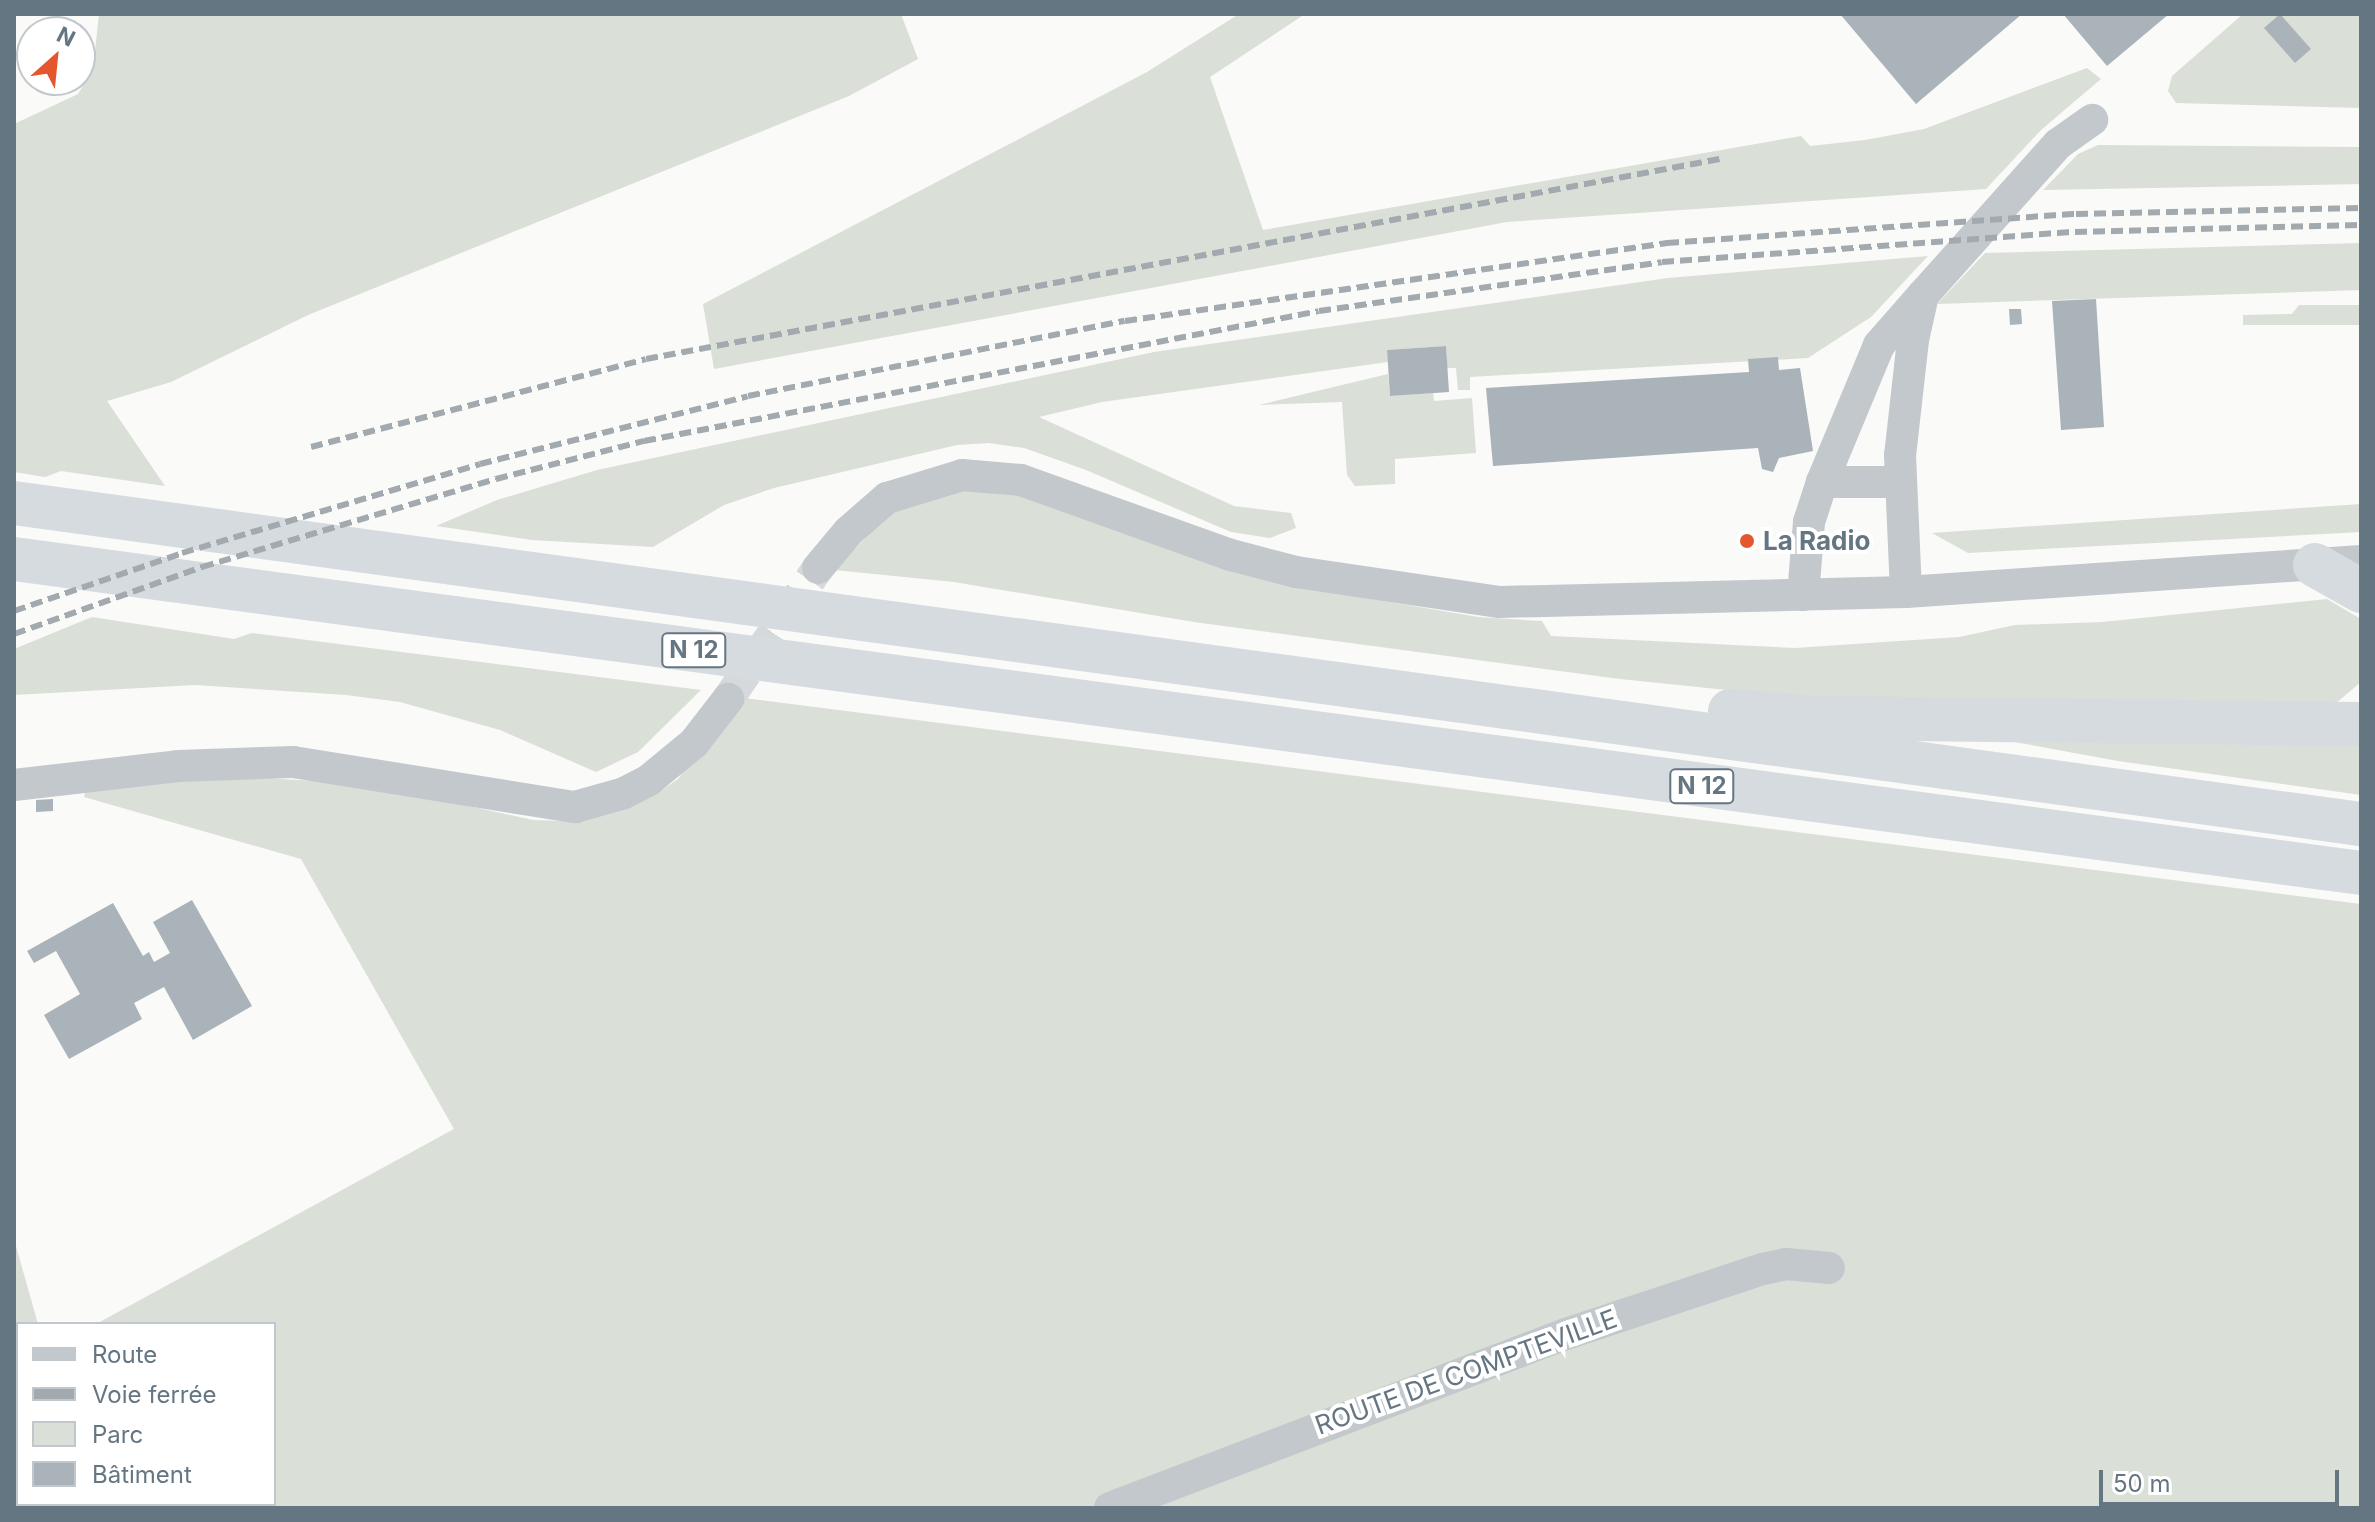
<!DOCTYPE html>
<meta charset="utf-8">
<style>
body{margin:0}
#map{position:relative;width:2375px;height:1522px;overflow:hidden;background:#fafaf8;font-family:Inter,sans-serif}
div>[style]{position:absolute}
.green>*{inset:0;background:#dadfd7}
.building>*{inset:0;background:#aab3b9}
.minor-tunnel>*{height:32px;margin-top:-16px;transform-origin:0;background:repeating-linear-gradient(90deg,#d5d9db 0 32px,transparent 0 48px)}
.minor>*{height:32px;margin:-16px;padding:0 16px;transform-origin:16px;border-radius:16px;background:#c3c8cc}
.trunk>*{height:44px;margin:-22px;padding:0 22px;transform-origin:22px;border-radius:22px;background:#d6dbdf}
.rail>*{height:6px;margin-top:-3px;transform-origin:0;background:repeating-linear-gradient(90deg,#a2aab0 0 12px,transparent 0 18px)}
.dots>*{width:22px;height:22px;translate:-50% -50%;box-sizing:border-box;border:4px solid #fff;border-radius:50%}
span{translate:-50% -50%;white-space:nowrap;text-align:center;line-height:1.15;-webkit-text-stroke:8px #fff;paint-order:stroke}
.shield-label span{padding:2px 6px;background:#fff;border:2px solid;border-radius:6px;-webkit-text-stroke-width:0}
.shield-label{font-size:24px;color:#657683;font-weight:700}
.poi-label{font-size:26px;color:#657683;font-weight:700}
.left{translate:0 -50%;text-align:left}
.street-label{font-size:26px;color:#657683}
.frame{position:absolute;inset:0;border:16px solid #657683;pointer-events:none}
.legend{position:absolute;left:16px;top:1322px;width:260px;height:184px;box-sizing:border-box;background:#fff;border:2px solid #c1c8cd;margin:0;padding:10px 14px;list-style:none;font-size:24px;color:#657683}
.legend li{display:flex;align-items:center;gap:16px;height:40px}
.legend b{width:40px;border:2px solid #c1c8cd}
.north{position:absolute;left:16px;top:16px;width:80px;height:80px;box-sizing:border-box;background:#fff;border:2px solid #c1c8cd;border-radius:50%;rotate:27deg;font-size:22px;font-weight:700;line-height:32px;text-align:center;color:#657683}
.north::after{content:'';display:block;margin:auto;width:28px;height:36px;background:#e4572e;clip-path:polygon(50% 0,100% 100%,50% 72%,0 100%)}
.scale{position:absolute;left:2099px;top:1470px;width:240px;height:36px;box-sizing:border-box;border:4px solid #657683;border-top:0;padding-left:10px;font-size:24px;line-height:28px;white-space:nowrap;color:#657683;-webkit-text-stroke:6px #fff;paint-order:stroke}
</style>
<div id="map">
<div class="green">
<div style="clip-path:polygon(99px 14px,901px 14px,918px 59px,849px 96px,308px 315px,171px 382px,107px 401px,165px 486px,61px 471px,45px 477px,14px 472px,14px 124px,78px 94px,93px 69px)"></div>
<div style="clip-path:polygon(1239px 14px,1305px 14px,1210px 77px,1263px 230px,1801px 136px,1810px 146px,1865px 140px,1924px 129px,2087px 68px,2101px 79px,2041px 130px,1986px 189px,1507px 222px,714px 369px,703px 304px,1147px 72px)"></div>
<div style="clip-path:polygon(2243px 14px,2361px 14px,2361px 108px,2176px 103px,2168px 91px,2172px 76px)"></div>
<div style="clip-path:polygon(2098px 145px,2361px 147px,2361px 184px,2043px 190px,2078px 154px)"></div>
<div style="clip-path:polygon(2361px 243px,2361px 290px,1937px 304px,1985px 253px)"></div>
<div style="clip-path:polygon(1928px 256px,1871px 317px,1808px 358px,1470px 377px,1470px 390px,1458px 390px,1456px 368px,1447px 368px,1446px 346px,1387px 350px,1388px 362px,1102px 402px,1039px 417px,1234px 506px,1291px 513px,1296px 528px,1270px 538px,1231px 532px,1086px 470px,1024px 448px,989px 443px,957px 445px,774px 488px,724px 505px,653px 547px,532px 540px,436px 526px,497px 500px,597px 470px,1154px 352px,1668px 278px)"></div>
<div style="clip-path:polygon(2299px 305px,2361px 305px,2361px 325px,2243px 325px,2243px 315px,2292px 314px)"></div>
<div style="clip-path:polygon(1388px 374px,1390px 396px,1433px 393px,1434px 401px,1472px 398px,1476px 453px,1395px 459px,1395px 484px,1355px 486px,1347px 475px,1342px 402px,1259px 405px)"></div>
<div style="clip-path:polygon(965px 487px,1024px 494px,1325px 591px,1478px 617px,1542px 621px,1551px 636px,1795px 648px,1959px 637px,2015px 625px,2102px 622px,2327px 599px,2361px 619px,2361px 682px,2335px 704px,1803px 698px,1620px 679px,1194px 622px,954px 582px,834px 570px,895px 508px)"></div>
<div style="clip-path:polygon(2361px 504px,2361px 532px,1968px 553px,1932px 533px)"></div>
<div style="clip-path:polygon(92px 617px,234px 639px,252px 633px,701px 690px,638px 752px,596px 772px,500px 730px,400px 702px,346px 695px,195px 685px,14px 695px,14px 649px)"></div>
<div style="clip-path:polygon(744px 698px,2361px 904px,2361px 1508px,14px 1508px,14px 1239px,38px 1324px,18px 1324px,18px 1504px,274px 1504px,274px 1324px,96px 1324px,454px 1129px,301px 859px,84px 797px,86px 788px,245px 777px,316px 781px,376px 786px,533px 820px,567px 821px,653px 796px,678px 779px,736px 701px)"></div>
<div style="clip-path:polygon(2009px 741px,2361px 741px,2361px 795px,2118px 761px)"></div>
</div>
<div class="building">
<div style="clip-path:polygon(1840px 14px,2022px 14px,1916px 104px)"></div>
<div style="clip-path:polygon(2063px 14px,2169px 14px,2107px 66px)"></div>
<div style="clip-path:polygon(2280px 14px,2311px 49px,2295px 63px,2264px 28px)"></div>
<div style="clip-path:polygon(2096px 299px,2104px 427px,2061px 430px,2052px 301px)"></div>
<div style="clip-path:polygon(2009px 309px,2021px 309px,2022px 324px,2010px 325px)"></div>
<div style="clip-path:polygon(1446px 346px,1449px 392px,1390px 396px,1387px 350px)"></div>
<div style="clip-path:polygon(1778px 357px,1779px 370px,1800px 368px,1813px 451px,1779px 458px,1773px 472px,1762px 469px,1758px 448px,1493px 466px,1486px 388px,1749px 372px,1748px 359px)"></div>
<div style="clip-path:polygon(53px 799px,53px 811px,36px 812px,36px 800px)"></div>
<div style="clip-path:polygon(192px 900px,252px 1006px,193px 1040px,164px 987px,134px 1003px,142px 1019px,69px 1059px,44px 1015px,80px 994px,56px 951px,34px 963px,27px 951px,113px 903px,143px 956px,149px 952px,154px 962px,170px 953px,153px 922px)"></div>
</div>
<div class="minor-tunnel">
<div style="left:728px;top:699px;width:159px;rotate:-55.5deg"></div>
</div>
<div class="minor">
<div style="left:1923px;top:295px;width:203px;rotate:-48.2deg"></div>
<div style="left:2058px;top:144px;width:42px;rotate:-35.2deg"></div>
<div style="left:1822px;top:482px;width:78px"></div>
<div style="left:818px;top:568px;width:47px;rotate:-50.2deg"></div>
<div style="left:848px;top:532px;width:52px;rotate:-41.1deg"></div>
<div style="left:887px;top:498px;width:78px;rotate:-17deg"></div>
<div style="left:962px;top:475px;width:59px;rotate:4.8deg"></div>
<div style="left:1021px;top:480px;width:223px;rotate:19.7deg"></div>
<div style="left:1231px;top:555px;width:67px;rotate:14.7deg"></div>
<div style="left:1296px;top:572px;width:206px;rotate:8.4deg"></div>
<div style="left:1500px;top:602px;width:406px;rotate:-1.4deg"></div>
<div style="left:1906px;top:592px;width:456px;rotate:-3.9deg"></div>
<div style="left:1803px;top:595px;width:73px;rotate:-85.3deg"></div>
<div style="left:1809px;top:522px;width:42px;rotate:-72deg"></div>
<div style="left:1822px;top:482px;width:148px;rotate:-67.4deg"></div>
<div style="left:1879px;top:345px;width:67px;rotate:-48.7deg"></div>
<div style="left:1923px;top:295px;width:46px;rotate:102.5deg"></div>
<div style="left:1913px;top:340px;width:116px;rotate:96.4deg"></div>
<div style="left:1900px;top:455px;width:137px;rotate:87.5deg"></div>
<div style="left:14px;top:785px;width:165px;rotate:-6.6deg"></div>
<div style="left:178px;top:766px;width:115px;rotate:-2deg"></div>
<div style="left:293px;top:762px;width:286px;rotate:9.1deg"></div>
<div style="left:575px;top:807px;width:51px;rotate:-15.9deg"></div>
<div style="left:624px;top:793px;width:28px;rotate:-27deg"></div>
<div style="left:649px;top:780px;width:58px;rotate:-39.4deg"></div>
<div style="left:694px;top:743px;width:56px;rotate:-52.3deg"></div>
<div style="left:1110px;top:1508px;width:488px;rotate:-20.9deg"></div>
<div style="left:1566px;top:1334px;width:207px;rotate:-18.3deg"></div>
<div style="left:1763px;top:1269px;width:24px;rotate:-12deg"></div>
<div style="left:1786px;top:1264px;width:43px;rotate:5.3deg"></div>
</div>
<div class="trunk">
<div style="left:14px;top:503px;width:2369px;rotate:7.79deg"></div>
<div style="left:14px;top:559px;width:2368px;rotate:7.62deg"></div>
<div style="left:2315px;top:565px;width:53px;rotate:29.5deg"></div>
<div style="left:1730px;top:711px;width:87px;rotate:4.6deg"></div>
<div style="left:1817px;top:718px;width:544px;rotate:0.63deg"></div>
</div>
<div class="rail">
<div style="left:311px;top:447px;width:346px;rotate:-14.7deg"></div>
<div style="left:646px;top:359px;width:1092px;rotate:-10.55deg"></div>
<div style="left:14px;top:611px;width:178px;rotate:-19deg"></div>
<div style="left:182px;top:553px;width:311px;rotate:-16.6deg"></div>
<div style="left:480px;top:464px;width:276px;rotate:-14.2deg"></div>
<div style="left:748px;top:396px;width:384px;rotate:-11.3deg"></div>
<div style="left:1125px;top:321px;width:548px;rotate:-8.19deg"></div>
<div style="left:1667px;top:243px;width:410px;rotate:-4.1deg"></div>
<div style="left:2076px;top:214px;width:285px;rotate:-1.2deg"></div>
<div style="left:14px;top:634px;width:200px;rotate:-19.6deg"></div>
<div style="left:202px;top:567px;width:307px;rotate:-16.7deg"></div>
<div style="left:496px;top:479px;width:153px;rotate:-14.4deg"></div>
<div style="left:644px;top:441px;width:687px;rotate:-10.9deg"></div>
<div style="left:1319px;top:311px;width:346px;rotate:-8.1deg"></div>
<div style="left:1662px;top:262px;width:414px;rotate:-4.2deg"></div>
<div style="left:2075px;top:232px;width:286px;rotate:-1.4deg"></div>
</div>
<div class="dots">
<div style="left:1747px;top:541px;background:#e4572e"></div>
</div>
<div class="shield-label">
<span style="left:694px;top:650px">N 12</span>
<span style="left:1702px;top:786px">N 12</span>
</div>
<div class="poi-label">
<span class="left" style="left:1763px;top:541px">La Radio</span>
</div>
<div class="street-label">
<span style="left:1466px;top:1372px;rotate:-20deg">ROUTE DE COMPTEVILLE</span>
</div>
<div class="frame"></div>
<ul class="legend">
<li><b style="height:10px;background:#c3c8cc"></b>Route</li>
<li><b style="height:10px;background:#a2aab0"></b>Voie ferrée</li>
<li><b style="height:22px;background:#dadfd7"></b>Parc</li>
<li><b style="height:22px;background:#aab3b9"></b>Bâtiment</li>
</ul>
<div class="north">N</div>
<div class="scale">50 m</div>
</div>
